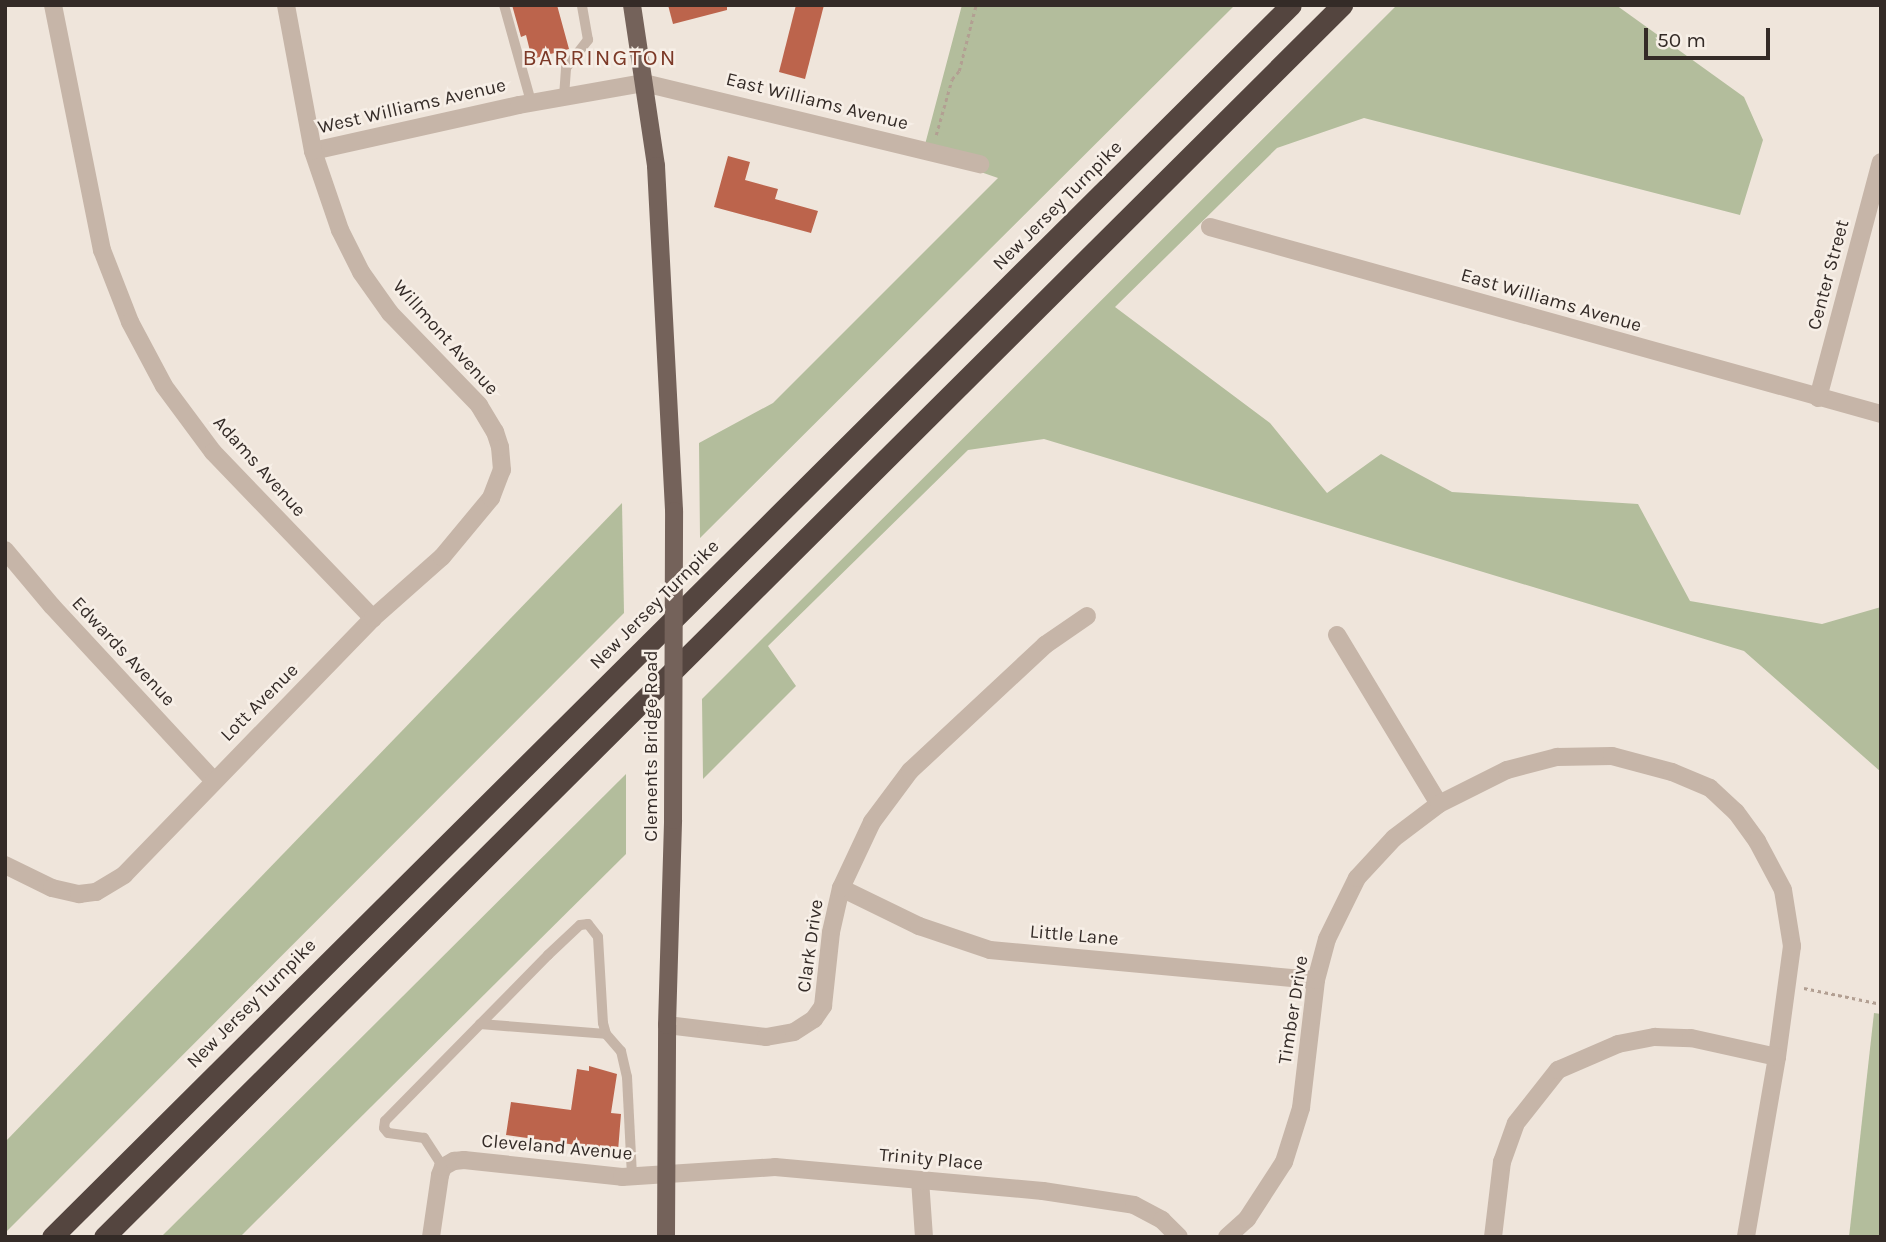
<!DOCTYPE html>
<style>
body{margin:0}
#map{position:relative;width:1886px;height:1242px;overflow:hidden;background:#efe5db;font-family:Karla,sans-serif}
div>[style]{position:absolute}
.green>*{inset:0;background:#b3bd9c}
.building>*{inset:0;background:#bc644c}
.path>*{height:2.5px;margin-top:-1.25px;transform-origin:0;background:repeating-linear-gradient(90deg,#b29f92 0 3.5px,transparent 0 7px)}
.service>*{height:10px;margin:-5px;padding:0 5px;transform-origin:5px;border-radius:5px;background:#c6b5a8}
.minor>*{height:18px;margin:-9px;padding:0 9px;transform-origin:9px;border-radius:9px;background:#c6b5a8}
.primary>*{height:18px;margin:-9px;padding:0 9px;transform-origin:9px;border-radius:9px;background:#74625a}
.motorway>*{height:21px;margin:-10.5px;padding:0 10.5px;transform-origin:10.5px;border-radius:10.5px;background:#54453f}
.primary-bridge>*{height:18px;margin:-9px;padding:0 9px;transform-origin:9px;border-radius:9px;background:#74625a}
span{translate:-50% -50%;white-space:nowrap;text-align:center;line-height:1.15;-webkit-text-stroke:5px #f7efe7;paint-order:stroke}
.street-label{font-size:19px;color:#342b27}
.quarter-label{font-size:23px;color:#7c3927;letter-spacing:2px}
.frame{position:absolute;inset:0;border:7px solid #342b27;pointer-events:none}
.scale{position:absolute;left:1644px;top:28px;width:126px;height:32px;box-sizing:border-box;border:4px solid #342b27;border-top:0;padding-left:9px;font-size:21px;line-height:24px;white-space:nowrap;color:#342b27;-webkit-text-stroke:5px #f7efe7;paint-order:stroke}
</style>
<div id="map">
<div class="green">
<div style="clip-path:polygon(962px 5px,1235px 5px,700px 538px,699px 443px,773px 403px,998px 178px,923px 152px)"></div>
<div style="clip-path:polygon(1397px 5px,1616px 5px,1744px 97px,1763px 140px,1740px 215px,1364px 118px,1277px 148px,1115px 307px,1270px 423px,1327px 493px,1381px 454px,1452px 492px,1638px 504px,1690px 601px,1822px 624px,1881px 607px,1881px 772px,1744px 651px,1044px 439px,968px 450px,768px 646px,796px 686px,703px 779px,702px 699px)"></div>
<div style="clip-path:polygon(622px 503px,624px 613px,5px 1233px,5px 1142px)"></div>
<div style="clip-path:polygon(626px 774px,626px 854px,240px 1237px,161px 1237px)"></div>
<div style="clip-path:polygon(1874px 1013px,1881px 1014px,1881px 1237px,1849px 1237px)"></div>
</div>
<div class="building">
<div style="clip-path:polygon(512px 5px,557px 5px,569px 49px,532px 59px,526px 35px,521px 37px)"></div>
<div style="clip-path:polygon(668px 5px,727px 5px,727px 10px,673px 24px)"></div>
<div style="clip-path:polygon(796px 5px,824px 5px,805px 79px,779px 72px)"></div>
<div style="clip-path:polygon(728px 156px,750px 162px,745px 180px,778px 189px,775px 199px,818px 211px,811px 233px,714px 207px)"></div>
<div style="clip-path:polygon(589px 1066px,617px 1074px,611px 1113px,621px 1114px,618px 1151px,506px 1135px,511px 1102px,571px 1110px,577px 1069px,589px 1071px)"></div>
</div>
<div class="path">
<div style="left:936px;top:135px;width:58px;rotate:-74.1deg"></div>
<div style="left:952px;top:79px;width:11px;rotate:-49deg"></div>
<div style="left:959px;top:71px;width:68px;rotate:-75.6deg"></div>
<div style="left:1804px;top:988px;width:79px;rotate:11.7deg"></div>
</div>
<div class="service">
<div style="left:504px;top:5px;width:101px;rotate:74.4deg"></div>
<div style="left:564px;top:97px;width:29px;rotate:-86deg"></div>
<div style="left:566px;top:68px;width:36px;rotate:-52deg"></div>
<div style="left:588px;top:40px;width:36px;rotate:-100deg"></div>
<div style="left:480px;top:1024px;width:126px;rotate:4.5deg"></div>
<div style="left:443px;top:1167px;width:35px;rotate:-123deg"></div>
<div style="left:424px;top:1138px;width:36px;rotate:-172deg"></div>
<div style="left:388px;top:1133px;width:6px;rotate:-129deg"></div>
<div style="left:384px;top:1128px;width:7px;rotate:-82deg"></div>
<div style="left:385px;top:1121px;width:233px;rotate:-45.5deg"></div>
<div style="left:548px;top:955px;width:44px;rotate:-43.2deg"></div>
<div style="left:580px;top:925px;width:8px;rotate:-7deg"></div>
<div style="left:588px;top:924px;width:16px;rotate:52deg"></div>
<div style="left:598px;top:937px;width:86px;rotate:86.7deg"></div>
<div style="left:603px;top:1023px;width:11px;rotate:75deg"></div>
<div style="left:606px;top:1034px;width:23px;rotate:49deg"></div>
<div style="left:621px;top:1051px;width:27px;rotate:77deg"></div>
<div style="left:627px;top:1077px;width:100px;rotate:87.1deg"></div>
</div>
<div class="minor">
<div style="left:53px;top:5px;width:250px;rotate:78.7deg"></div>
<div style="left:102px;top:250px;width:77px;rotate:68.7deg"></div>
<div style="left:130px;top:322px;width:72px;rotate:62deg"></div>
<div style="left:164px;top:386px;width:82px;rotate:53.4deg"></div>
<div style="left:213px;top:452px;width:231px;rotate:46.1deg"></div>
<div style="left:313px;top:151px;width:211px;rotate:-12.6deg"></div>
<div style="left:519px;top:105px;width:127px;rotate:-10deg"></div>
<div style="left:644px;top:83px;width:346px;rotate:13.6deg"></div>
<div style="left:1210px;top:227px;width:697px;rotate:15.57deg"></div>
<div style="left:1818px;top:398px;width:244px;rotate:-75.1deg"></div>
<div style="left:5px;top:550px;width:73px;rotate:50deg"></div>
<div style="left:52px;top:606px;width:237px;rotate:47.2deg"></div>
<div style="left:1337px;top:635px;width:197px;rotate:58.9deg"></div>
<div style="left:5px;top:865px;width:52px;rotate:26.1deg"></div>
<div style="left:52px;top:888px;width:28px;rotate:13deg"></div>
<div style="left:79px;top:894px;width:17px;rotate:-7deg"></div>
<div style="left:96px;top:892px;width:33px;rotate:-31deg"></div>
<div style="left:124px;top:875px;width:358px;rotate:-45.9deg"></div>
<div style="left:373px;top:618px;width:92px;rotate:-41.5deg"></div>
<div style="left:442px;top:557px;width:77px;rotate:-50.3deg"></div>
<div style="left:491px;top:498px;width:30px;rotate:-69deg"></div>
<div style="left:502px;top:470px;width:23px;rotate:-95deg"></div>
<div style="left:500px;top:447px;width:16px;rotate:-108deg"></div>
<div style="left:495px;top:432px;width:31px;rotate:-121deg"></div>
<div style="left:479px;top:405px;width:128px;rotate:-134.1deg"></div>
<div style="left:390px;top:313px;width:50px;rotate:-125.3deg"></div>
<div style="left:361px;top:272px;width:47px;rotate:-116.6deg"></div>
<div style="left:340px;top:230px;width:83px;rotate:-108.9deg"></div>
<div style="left:313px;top:151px;width:148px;rotate:-100.5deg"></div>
<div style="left:841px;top:888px;width:87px;rotate:26deg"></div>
<div style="left:919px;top:926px;width:75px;rotate:18.7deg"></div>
<div style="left:990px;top:950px;width:327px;rotate:5.3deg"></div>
<div style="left:667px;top:1025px;width:100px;rotate:6.9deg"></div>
<div style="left:766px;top:1037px;width:28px;rotate:-10deg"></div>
<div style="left:794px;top:1032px;width:24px;rotate:-33deg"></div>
<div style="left:814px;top:1019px;width:16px;rotate:-55deg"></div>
<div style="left:823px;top:1006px;width:74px;rotate:-83.8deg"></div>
<div style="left:831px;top:932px;width:45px;rotate:-77.2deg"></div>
<div style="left:841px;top:888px;width:73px;rotate:-64.8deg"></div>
<div style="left:872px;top:822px;width:64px;rotate:-53.3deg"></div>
<div style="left:910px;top:771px;width:185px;rotate:-43deg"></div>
<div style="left:1045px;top:645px;width:51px;rotate:-34.6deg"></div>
<div style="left:920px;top:1180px;width:57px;rotate:86deg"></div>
<div style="left:431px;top:1237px;width:63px;rotate:-81.7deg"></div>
<div style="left:440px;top:1175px;width:9px;rotate:-69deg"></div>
<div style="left:443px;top:1167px;width:13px;rotate:-29deg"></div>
<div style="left:454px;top:1161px;width:10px;rotate:-6deg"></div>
<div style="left:464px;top:1160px;width:159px;rotate:6.1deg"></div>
<div style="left:622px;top:1177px;width:153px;rotate:-3.7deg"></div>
<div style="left:775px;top:1167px;width:269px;rotate:5.1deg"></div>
<div style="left:1043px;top:1191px;width:92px;rotate:8.7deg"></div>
<div style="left:1134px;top:1205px;width:32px;rotate:28deg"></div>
<div style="left:1162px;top:1220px;width:24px;rotate:45deg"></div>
<div style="left:1227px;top:1237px;width:27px;rotate:-42deg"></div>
<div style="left:1247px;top:1219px;width:68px;rotate:-57deg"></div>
<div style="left:1284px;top:1162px;width:57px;rotate:-72.5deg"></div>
<div style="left:1301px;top:1108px;width:129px;rotate:-83.3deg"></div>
<div style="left:1316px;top:980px;width:42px;rotate:-75deg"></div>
<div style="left:1327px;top:939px;width:68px;rotate:-63.8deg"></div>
<div style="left:1357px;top:878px;width:54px;rotate:-47.2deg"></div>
<div style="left:1394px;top:838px;width:56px;rotate:-37.1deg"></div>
<div style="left:1439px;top:804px;width:76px;rotate:-26.6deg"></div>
<div style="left:1507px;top:770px;width:52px;rotate:-14.6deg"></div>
<div style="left:1557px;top:757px;width:55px;rotate:-1deg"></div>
<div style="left:1612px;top:756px;width:62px;rotate:14.9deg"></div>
<div style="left:1672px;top:772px;width:41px;rotate:22.8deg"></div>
<div style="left:1710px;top:788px;width:35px;rotate:43deg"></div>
<div style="left:1736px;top:812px;width:36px;rotate:54deg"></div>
<div style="left:1757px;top:841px;width:55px;rotate:62deg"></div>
<div style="left:1783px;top:890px;width:57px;rotate:80.9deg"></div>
<div style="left:1792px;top:946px;width:112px;rotate:97.7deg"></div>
<div style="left:1777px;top:1057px;width:183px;rotate:99.8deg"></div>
<div style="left:1493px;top:1237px;width:76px;rotate:-83.2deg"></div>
<div style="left:1502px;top:1162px;width:41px;rotate:-70.3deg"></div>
<div style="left:1516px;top:1123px;width:68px;rotate:-51.6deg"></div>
<div style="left:1558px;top:1070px;width:65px;rotate:-23.4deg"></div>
<div style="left:1618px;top:1044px;width:38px;rotate:-11deg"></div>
<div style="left:1655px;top:1037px;width:36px;rotate:2deg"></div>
<div style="left:1691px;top:1038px;width:88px;rotate:12.5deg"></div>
</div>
<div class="primary">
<div style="left:632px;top:5px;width:163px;rotate:81.5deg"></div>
<div style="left:656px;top:166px;width:345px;rotate:87deg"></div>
<div style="left:666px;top:1237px;width:212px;rotate:-89.7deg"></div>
<div style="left:667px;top:1025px;width:205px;rotate:-88.3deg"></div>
</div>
<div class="motorway">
<div style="left:52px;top:1237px;width:1747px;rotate:-44.84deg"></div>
<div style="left:104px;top:1237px;width:1747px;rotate:-44.86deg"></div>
</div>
<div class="primary-bridge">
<div style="left:673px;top:820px;width:309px;rotate:-89.8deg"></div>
</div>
<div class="street-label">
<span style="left:817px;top:102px;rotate:14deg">East Williams Avenue</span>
<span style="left:412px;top:107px;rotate:-13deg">West Williams Avenue</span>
<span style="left:1058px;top:206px;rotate:-45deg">New Jersey Turnpike</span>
<span style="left:1829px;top:275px;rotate:-75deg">Center Street</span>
<span style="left:1551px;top:301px;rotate:16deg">East Williams Avenue</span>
<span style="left:445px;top:338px;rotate:48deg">Willmont Avenue</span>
<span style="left:259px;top:467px;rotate:48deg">Adams Avenue</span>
<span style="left:655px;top:605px;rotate:-45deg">New Jersey Turnpike</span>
<span style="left:123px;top:652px;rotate:47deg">Edwards Avenue</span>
<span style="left:260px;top:703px;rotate:-45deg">Lott Avenue</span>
<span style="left:652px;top:746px;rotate:-90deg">Clements Bridge Road</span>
<span style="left:1074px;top:936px;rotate:5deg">Little Lane</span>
<span style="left:811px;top:946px;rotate:-82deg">Clark Drive</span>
<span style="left:252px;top:1004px;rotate:-45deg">New Jersey Turnpike</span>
<span style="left:1294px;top:1010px;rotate:-81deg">Timber Drive</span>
<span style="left:557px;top:1148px;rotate:5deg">Cleveland Avenue</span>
<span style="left:931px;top:1160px;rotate:5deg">Trinity Place</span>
</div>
<div class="quarter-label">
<span style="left:600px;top:58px">BARRINGTON</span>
</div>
<div class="frame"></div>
<div class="scale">50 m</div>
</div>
